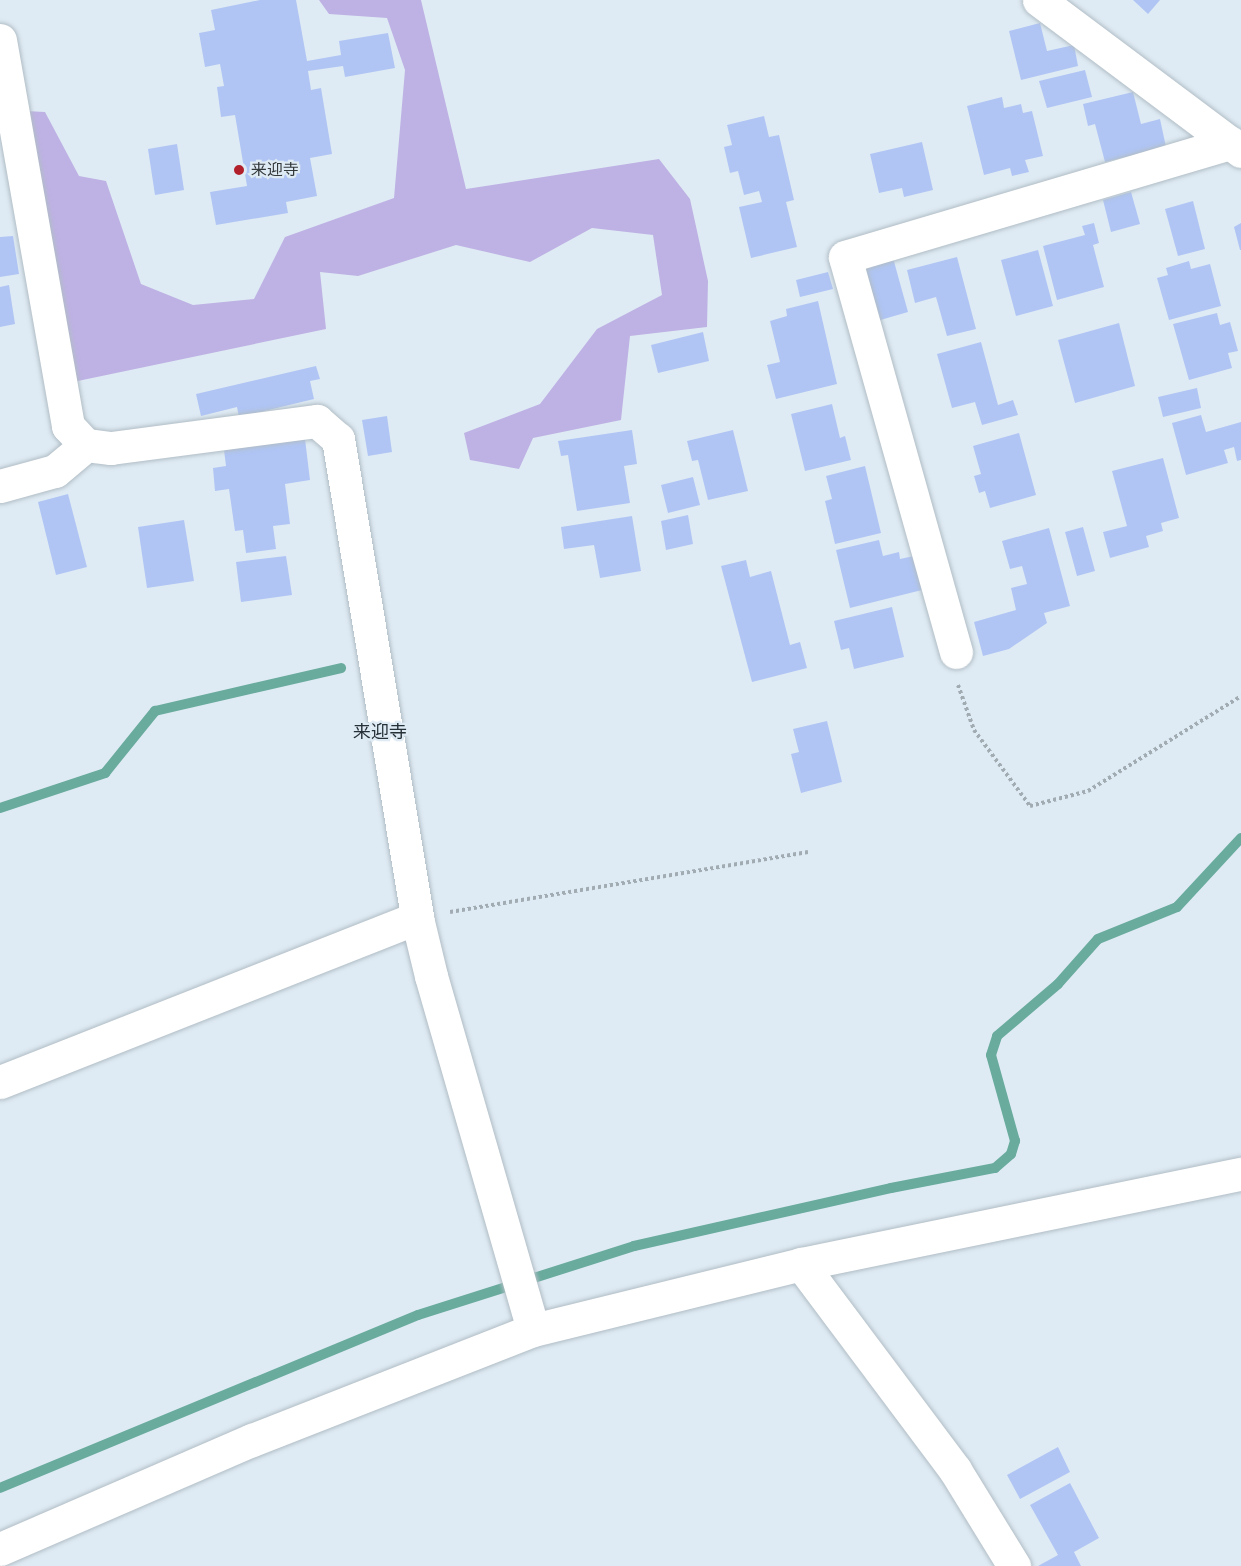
<!DOCTYPE html>
<meta charset="utf-8">
<style>
body{margin:0}
#map{position:relative;width:1241px;height:1566px;overflow:hidden;background:#dfebf4;font-family:"DejaVu Sans","Noto Sans JP",sans-serif}
div>[style]{position:absolute}
.forest>*{inset:0;background:#beb2e4}
.stream>*{height:10px;margin:-5px;padding:0 5px;transform-origin:5px;border-radius:5px;background:#69ab9d}
.building>*{inset:0;background:#b0c5f4}
.path>*{height:4px;margin-top:-2px;transform-origin:0;background:repeating-linear-gradient(90deg,#a1abb2 0 3px,transparent 0 6px)}
.roads{filter:drop-shadow(0 0 2px #b1bdc5) drop-shadow(0 0 2px #b1bdc5)}
.minor>*{height:33px;margin:-16.5px;padding:0 16.5px;transform-origin:16.5px;border-radius:16.5px;background:#fff}
.dots>*{width:16px;height:16px;translate:-50% -50%;box-sizing:border-box;border:3px solid #dfebf4;border-radius:50%}
span{translate:-50% -50%;white-space:nowrap;text-align:center;line-height:1.15;-webkit-text-stroke:4.5px #dfebf4;paint-order:stroke}
.poi-label{font-size:16px;color:#33383b}
.left{translate:0 -50%;text-align:left}
.neighbourhood-label{font-size:18px;color:#263037}
</style>
<div id="map">
<div class="forest">
<div style="clip-path:polygon(319px 0,421px 0,466px 189px,659px 159px,690px 199px,708px 281px,707px 327px,630px 336px,621px 420px,533px 438px,519px 469px,470px 460px,464px 433px,540px 404px,597px 329px,662px 295px,653px 235px,592px 228px,530px 262px,456px 245px,358px 276px,320px 272px,326px 329px,73px 382px,25px 111px,45px 112px,79px 176px,106px 181px,141px 284px,193px 305px,254px 299px,285px 237px,394px 198px,405px 70px,387px 18px,329px 14px)"></div>
</div>
<div class="stream">
<div style="left:0;top:808px;width:111px;rotate:-18.4deg"></div>
<div style="left:105px;top:773px;width:80px;rotate:-51.1deg"></div>
<div style="left:155px;top:711px;width:191px;rotate:-13deg"></div>
<div style="left:0;top:1488px;width:452px;rotate:-22.5deg"></div>
<div style="left:418px;top:1315px;width:227px;rotate:-17.7deg"></div>
<div style="left:634px;top:1246px;width:263px;rotate:-12.7deg"></div>
<div style="left:891px;top:1188px;width:106px;rotate:-10.9deg"></div>
<div style="left:995px;top:1168px;width:21px;rotate:-41deg"></div>
<div style="left:1011px;top:1154px;width:14px;rotate:-73deg"></div>
<div style="left:1015px;top:1141px;width:89px;rotate:-105.6deg"></div>
<div style="left:991px;top:1055px;width:20px;rotate:-72deg"></div>
<div style="left:997px;top:1036px;width:80px;rotate:-40.4deg"></div>
<div style="left:1058px;top:984px;width:60px;rotate:-48.4deg"></div>
<div style="left:1098px;top:939px;width:85px;rotate:-22.1deg"></div>
<div style="left:1177px;top:907px;width:94px;rotate:-47.2deg"></div>
</div>
<div class="building">
<div style="clip-path:polygon(260px 0,296px 0,307px 61px,341px 55px,339px 41px,388px 33px,395px 68px,345px 77px,343px 66px,308px 71px,311px 90px,321px 88px,332px 154px,310px 158px,317px 196px,286px 202px,288px 213px,216px 225px,210px 192px,247px 186px,235px 115px,221px 117px,217px 87px,224px 86px,220px 64px,205px 67px,199px 33px,215px 30px,211px 10px)"></div>
<div style="clip-path:polygon(1133px 0,1160px 0,1148px 14px)"></div>
<div style="clip-path:polygon(1040px 23px,1047px 51px,1074px 45px,1078px 66px,1021px 80px,1009px 31px)"></div>
<div style="clip-path:polygon(1085px 70px,1092px 97px,1047px 108px,1039px 81px)"></div>
<div style="clip-path:polygon(1133px 92px,1141px 124px,1160px 119px,1166px 147px,1105px 162px,1095px 124px,1088px 126px,1083px 104px)"></div>
<div style="clip-path:polygon(1002px 97px,1004px 108px,1021px 104px,1023px 113px,1032px 111px,1043px 156px,1025px 160px,1029px 172px,1012px 176px,1010px 168px,984px 175px,967px 106px)"></div>
<div style="clip-path:polygon(764px 116px,769px 137px,779px 135px,794px 200px,786px 202px,797px 247px,751px 258px,739px 207px,762px 202px,759px 191px,744px 195px,738px 171px,730px 173px,724px 147px,732px 145px,727px 125px)"></div>
<div style="clip-path:polygon(922px 142px,933px 190px,904px 197px,902px 188px,879px 193px,870px 154px)"></div>
<div style="clip-path:polygon(177px 144px,184px 190px,155px 195px,148px 149px)"></div>
<div style="clip-path:polygon(1131px 192px,1140px 224px,1111px 232px,1103px 200px)"></div>
<div style="clip-path:polygon(1193px 201px,1205px 249px,1178px 256px,1165px 209px)"></div>
<div style="clip-path:polygon(1094px 223px,1099px 243px,1093px 245px,1104px 287px,1057px 300px,1043px 246px,1085px 235px,1082px 226px)"></div>
<div style="clip-path:polygon(1241px 223px,1241px 250px,1240px 250px,1234px 227px)"></div>
<div style="clip-path:polygon(13px 236px,19px 274px,0 277px,0 237px)"></div>
<div style="clip-path:polygon(1038px 250px,1053px 306px,1016px 316px,1001px 260px)"></div>
<div style="clip-path:polygon(957px 257px,976px 329px,947px 336px,936px 297px,915px 303px,907px 270px)"></div>
<div style="clip-path:polygon(893px 258px,908px 312px,877px 321px,862px 266px)"></div>
<div style="clip-path:polygon(1189px 261px,1191px 269px,1210px 264px,1221px 306px,1169px 320px,1157px 278px,1168px 275px,1166px 268px)"></div>
<div style="clip-path:polygon(828px 272px,833px 289px,800px 297px,796px 280px)"></div>
<div style="clip-path:polygon(9px 285px,15px 324px,0 327px,0 287px)"></div>
<div style="clip-path:polygon(818px 301px,837px 384px,776px 399px,767px 365px,780px 362px,770px 321px,787px 316px,786px 309px)"></div>
<div style="clip-path:polygon(1217px 313px,1220px 325px,1230px 322px,1238px 351px,1228px 353px,1232px 368px,1189px 380px,1173px 324px)"></div>
<div style="clip-path:polygon(1119px 323px,1135px 386px,1075px 403px,1058px 340px)"></div>
<div style="clip-path:polygon(703px 332px,709px 361px,658px 373px,651px 345px)"></div>
<div style="clip-path:polygon(981px 342px,998px 405px,1013px 400px,1018px 415px,982px 425px,975px 402px,952px 408px,937px 354px)"></div>
<div style="clip-path:polygon(316px 366px,320px 379px,310px 381px,314px 399px,239px 417px,237px 407px,201px 416px,196px 394px)"></div>
<div style="clip-path:polygon(1197px 388px,1201px 408px,1163px 417px,1158px 397px)"></div>
<div style="clip-path:polygon(832px 404px,840px 438px,845px 436px,851px 460px,805px 471px,791px 414px)"></div>
<div style="clip-path:polygon(1201px 415px,1206px 432px,1241px 422px,1241px 460px,1237px 461px,1234px 447px,1224px 450px,1228px 463px,1186px 475px,1172px 423px)"></div>
<div style="clip-path:polygon(387px 416px,392px 452px,368px 456px,362px 420px)"></div>
<div style="clip-path:polygon(632px 430px,637px 464px,624px 466px,630px 503px,577px 511px,568px 455px,561px 456px,558px 441px)"></div>
<div style="clip-path:polygon(733px 430px,748px 491px,708px 500px,698px 460px,692px 461px,687px 441px)"></div>
<div style="clip-path:polygon(1019px 433px,1036px 495px,990px 508px,985px 491px,979px 493px,974px 476px,981px 474px,973px 446px)"></div>
<div style="clip-path:polygon(305px 439px,310px 480px,285px 484px,290px 524px,273px 526px,276px 549px,246px 553px,243px 530px,235px 531px,229px 489px,215px 491px,213px 468px,226px 466px,224px 450px)"></div>
<div style="clip-path:polygon(1163px 458px,1179px 518px,1161px 523px,1163px 531px,1146px 536px,1149px 547px,1110px 558px,1103px 532px,1127px 526px,1112px 471px)"></div>
<div style="clip-path:polygon(865px 466px,881px 533px,835px 544px,825px 501px,832px 499px,826px 476px)"></div>
<div style="clip-path:polygon(693px 477px,700px 505px,668px 513px,661px 485px)"></div>
<div style="clip-path:polygon(68px 494px,87px 567px,56px 575px,38px 502px)"></div>
<div style="clip-path:polygon(688px 515px,693px 544px,666px 550px,661px 521px)"></div>
<div style="clip-path:polygon(632px 516px,641px 571px,600px 578px,594px 545px,564px 549px,561px 527px)"></div>
<div style="clip-path:polygon(184px 520px,194px 581px,147px 588px,138px 527px)"></div>
<div style="clip-path:polygon(1083px 527px,1095px 571px,1077px 576px,1065px 532px)"></div>
<div style="clip-path:polygon(1049px 528px,1070px 606px,1044px 613px,1047px 623px,1009px 649px,983px 656px,974px 622px,1016px 610px,1011px 588px,1027px 584px,1022px 566px,1010px 569px,1002px 541px)"></div>
<div style="clip-path:polygon(879px 540px,883px 556px,899px 552px,900px 559px,914px 556px,922px 590px,850px 608px,836px 550px)"></div>
<div style="clip-path:polygon(286px 556px,292px 595px,241px 602px,236px 562px)"></div>
<div style="clip-path:polygon(746px 560px,750px 577px,771px 571px,790px 645px,800px 642px,807px 668px,752px 682px,721px 566px)"></div>
<div style="clip-path:polygon(892px 607px,904px 657px,854px 669px,849px 648px,841px 650px,834px 621px)"></div>
<div style="clip-path:polygon(827px 721px,842px 782px,801px 793px,791px 754px,799px 752px,793px 729px)"></div>
<div style="clip-path:polygon(1058px 1447px,1070px 1472px,1020px 1499px,1007px 1475px)"></div>
<div style="clip-path:polygon(1070px 1483px,1099px 1538px,1074px 1552px,1081px 1566px,1038px 1566px,1058px 1555px,1030px 1505px)"></div>
</div>
<div class="path">
<div style="left:958px;top:685px;width:48px;rotate:70.4deg"></div>
<div style="left:974px;top:730px;width:94px;rotate:53.6deg"></div>
<div style="left:1030px;top:806px;width:60px;rotate:-14.5deg"></div>
<div style="left:1088px;top:791px;width:180px;rotate:-31.8deg"></div>
<div style="left:450px;top:912px;width:363px;rotate:-9.5deg"></div>
</div>
<div class="roads">
<div class="minor">
<div style="left:1039px;top:0;width:252px;rotate:36.8deg"></div>
<div style="left:0;top:40px;width:392px;rotate:80deg"></div>
<div style="left:68px;top:426px;width:26px;rotate:47deg"></div>
<div style="left:86px;top:445px;width:25px;rotate:7deg"></div>
<div style="left:111px;top:448px;width:208px;rotate:-7.5deg"></div>
<div style="left:317px;top:421px;width:28px;rotate:41deg"></div>
<div style="left:338px;top:439px;width:485px;rotate:80.6deg"></div>
<div style="left:417px;top:918px;width:60px;rotate:76.4deg"></div>
<div style="left:431px;top:976px;width:368px;rotate:73.9deg"></div>
<div style="left:0;top:486px;width:57px;rotate:-15.3deg"></div>
<div style="left:55px;top:471px;width:40px;rotate:-40deg"></div>
<div style="left:956px;top:652px;width:410px;rotate:-105.7deg"></div>
<div style="left:845px;top:257px;width:402px;rotate:-16.5deg"></div>
<div style="left:0;top:1082px;width:448px;rotate:-21.5deg"></div>
<div style="left:801px;top:1264px;width:257px;rotate:53.2deg"></div>
<div style="left:955px;top:1470px;width:113px;rotate:58.4deg"></div>
<div style="left:0;top:1549px;width:275px;rotate:-23.4deg"></div>
<div style="left:252px;top:1440px;width:302px;rotate:-21.4deg"></div>
<div style="left:533px;top:1330px;width:276px;rotate:-13.8deg"></div>
<div style="left:801px;top:1264px;width:449px;rotate:-11.6deg"></div>
</div>
</div>
<div class="dots">
<div style="left:239px;top:170px;background:#b11f2a"></div>
</div>
<div class="poi-label">
<span class="left" style="left:251px;top:170px">来迎寺</span>
</div>
<div class="neighbourhood-label">
<span style="left:380px;top:732px">来迎寺</span>
</div>
</div>
